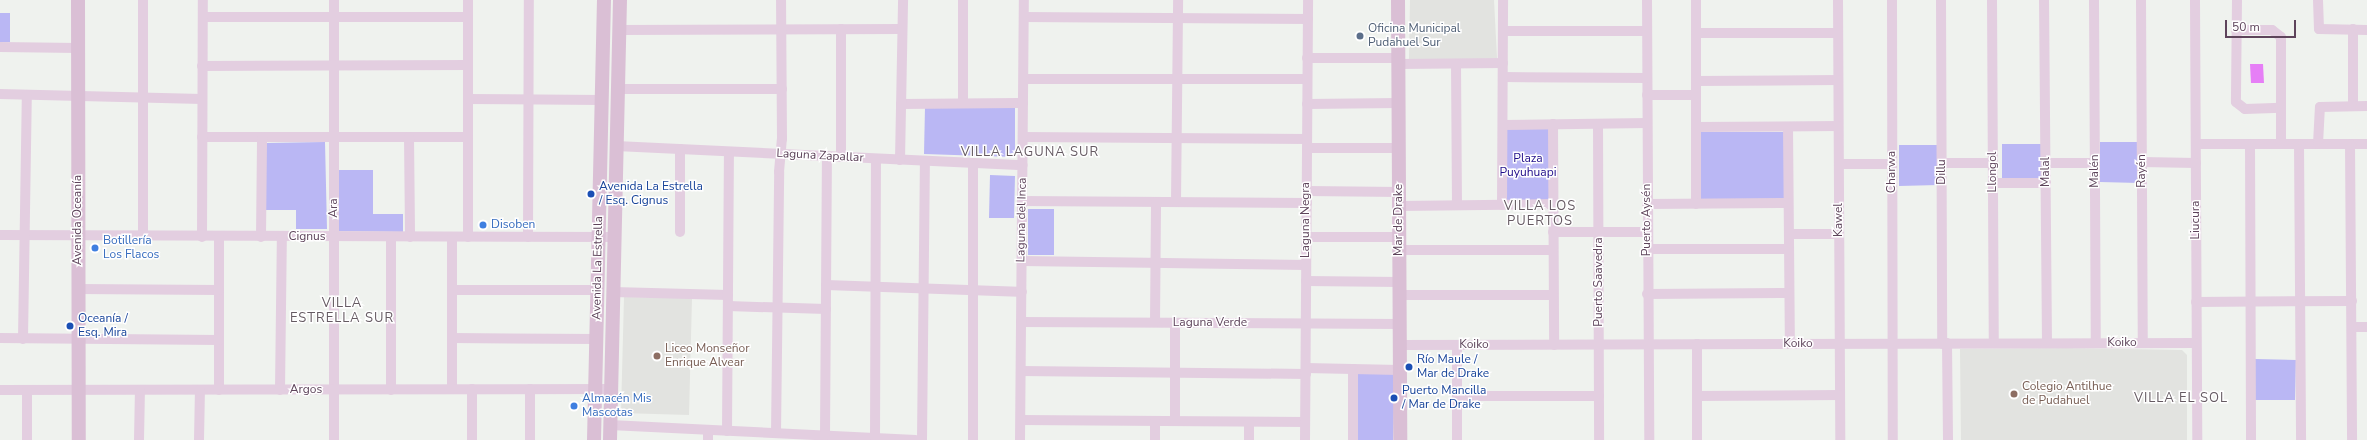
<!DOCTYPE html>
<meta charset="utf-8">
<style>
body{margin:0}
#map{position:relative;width:2367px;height:440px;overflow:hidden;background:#eff2ee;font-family:"Nunito Sans",sans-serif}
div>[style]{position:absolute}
.education>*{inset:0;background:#e2e3e0}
.green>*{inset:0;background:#bab7f4}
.water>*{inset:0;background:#e67ff6}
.street>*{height:10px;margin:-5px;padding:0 5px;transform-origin:5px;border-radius:5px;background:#e3cee0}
.secondary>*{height:14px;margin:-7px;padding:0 7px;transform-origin:7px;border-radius:7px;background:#dabfd5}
.dots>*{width:11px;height:11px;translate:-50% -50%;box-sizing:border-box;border:2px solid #fff;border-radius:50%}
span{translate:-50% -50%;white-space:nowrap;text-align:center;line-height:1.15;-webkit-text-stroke:3px #fff;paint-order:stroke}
.service-label{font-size:12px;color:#4e5e75}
.left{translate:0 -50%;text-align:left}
.street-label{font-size:12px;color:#5e445b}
.park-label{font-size:12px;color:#1f0c89}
.transit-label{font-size:12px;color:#164399}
.shop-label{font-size:12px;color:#366cbe}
.education-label{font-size:12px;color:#785e54}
.neighbourhood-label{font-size:13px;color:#655a62;letter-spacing:1px}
.scale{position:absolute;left:2225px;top:20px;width:71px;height:18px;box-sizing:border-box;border:2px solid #5e445b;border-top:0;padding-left:5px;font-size:12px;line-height:14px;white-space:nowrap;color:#5e445b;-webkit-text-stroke:3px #fff;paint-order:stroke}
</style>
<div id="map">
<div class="education">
<div style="clip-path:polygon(1410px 0,1494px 0,1497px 58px,1493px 62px,1409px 59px)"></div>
<div style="clip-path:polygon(624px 297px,692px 298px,689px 415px,621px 413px)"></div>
<div style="clip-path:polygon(2067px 348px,2182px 350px,2187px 355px,2187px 440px,1961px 440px,1960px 349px)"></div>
</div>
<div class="green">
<div style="clip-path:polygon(0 13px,10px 13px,10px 42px,0 42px)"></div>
<div style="clip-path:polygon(925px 107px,1015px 108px,1015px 157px,924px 154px)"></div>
<div style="clip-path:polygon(1548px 127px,1550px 131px,1549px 201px,1505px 201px,1506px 131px,1508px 128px)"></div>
<div style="clip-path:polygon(1699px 132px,1784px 132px,1784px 199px,1699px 199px)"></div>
<div style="clip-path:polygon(325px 142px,327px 229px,296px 229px,296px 210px,266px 210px,266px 143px)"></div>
<div style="clip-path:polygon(2100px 142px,2139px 142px,2139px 183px,2100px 182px)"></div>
<div style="clip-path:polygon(2002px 144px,2041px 144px,2041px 185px,2002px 185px)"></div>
<div style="clip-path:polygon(1899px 145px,1938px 145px,1938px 185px,1899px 186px)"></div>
<div style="clip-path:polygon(338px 170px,373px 170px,373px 214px,403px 214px,403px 232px,339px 231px)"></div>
<div style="clip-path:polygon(990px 175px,1015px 176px,1014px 218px,989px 218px)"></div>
<div style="clip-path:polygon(1028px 209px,1054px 209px,1054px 255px,1028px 255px)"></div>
<div style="clip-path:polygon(2255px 359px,2296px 360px,2295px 400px,2254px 400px)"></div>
<div style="clip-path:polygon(1356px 372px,1395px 373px,1393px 440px,1355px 440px)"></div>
</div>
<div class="water">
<div style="clip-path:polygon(2250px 64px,2263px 64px,2264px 83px,2251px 83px)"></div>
</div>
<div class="street">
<div style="left:334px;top:0;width:440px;rotate:90deg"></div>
<div style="left:468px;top:0;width:237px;rotate:90deg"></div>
<div style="left:1647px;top:0;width:440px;rotate:89.7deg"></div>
<div style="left:1696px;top:0;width:204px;rotate:90deg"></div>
<div style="left:1838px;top:0;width:440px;rotate:89.7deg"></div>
<div style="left:1892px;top:0;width:440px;rotate:89.9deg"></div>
<div style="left:1941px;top:0;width:344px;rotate:89.8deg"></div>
<div style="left:1992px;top:0;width:343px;rotate:89.7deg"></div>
<div style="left:2044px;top:0;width:343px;rotate:89.5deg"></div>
<div style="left:2094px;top:0;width:343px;rotate:89.7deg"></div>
<div style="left:2141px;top:0;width:343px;rotate:89.7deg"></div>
<div style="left:2195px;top:0;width:440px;rotate:89.7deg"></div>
<div style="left:2237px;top:0;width:102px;rotate:90.6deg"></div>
<div style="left:2236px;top:102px;width:11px;rotate:38deg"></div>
<div style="left:2245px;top:109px;width:36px;rotate:-2deg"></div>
<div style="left:2318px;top:0;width:29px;rotate:88deg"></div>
<div style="left:2319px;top:29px;width:48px;rotate:1.2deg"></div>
<div style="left:203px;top:17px;width:265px"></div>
<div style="left:1024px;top:17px;width:284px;rotate:0.4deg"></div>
<div style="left:619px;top:30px;width:283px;rotate:-0.2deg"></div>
<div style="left:2236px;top:30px;width:36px"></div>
<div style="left:2272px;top:30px;width:11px;rotate:38deg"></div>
<div style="left:2281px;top:37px;width:107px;rotate:90deg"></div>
<div style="left:1503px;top:31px;width:144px"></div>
<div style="left:1696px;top:33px;width:142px"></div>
<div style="left:0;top:47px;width:78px;rotate:0.7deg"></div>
<div style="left:1307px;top:58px;width:91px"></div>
<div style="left:1398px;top:64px;width:105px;rotate:-0.5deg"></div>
<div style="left:1456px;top:64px;width:141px;rotate:89.6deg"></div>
<div style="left:202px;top:66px;width:266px;rotate:-0.2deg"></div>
<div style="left:1503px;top:77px;width:144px;rotate:0.4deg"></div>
<div style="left:1024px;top:79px;width:283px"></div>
<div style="left:1696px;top:81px;width:142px;rotate:-0.4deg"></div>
<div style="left:617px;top:89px;width:165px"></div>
<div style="left:0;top:94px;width:202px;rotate:1.4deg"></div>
<div style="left:1647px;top:95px;width:49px"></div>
<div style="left:468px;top:99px;width:134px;rotate:0.4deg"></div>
<div style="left:963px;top:103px;width:103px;rotate:-90deg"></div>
<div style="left:901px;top:104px;width:122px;rotate:-0.5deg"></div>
<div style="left:1307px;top:104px;width:91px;rotate:-0.6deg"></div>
<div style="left:2353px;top:106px;width:77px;rotate:-90deg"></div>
<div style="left:1553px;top:124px;width:221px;rotate:89.7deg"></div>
<div style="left:1598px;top:124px;width:316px;rotate:89.8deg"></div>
<div style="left:1503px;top:125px;width:144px;rotate:-0.8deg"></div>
<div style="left:1696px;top:127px;width:142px;rotate:-0.4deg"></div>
<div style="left:1788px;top:127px;width:217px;rotate:89.5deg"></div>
<div style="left:202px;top:137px;width:266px"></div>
<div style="left:409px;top:137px;width:100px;rotate:89.4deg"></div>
<div style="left:1023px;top:137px;width:284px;rotate:0.4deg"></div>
<div style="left:2196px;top:144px;width:171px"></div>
<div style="left:2250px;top:144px;width:296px;rotate:89.8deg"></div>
<div style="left:2299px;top:144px;width:296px;rotate:89.6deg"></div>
<div style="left:2318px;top:144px;width:37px;rotate:-87deg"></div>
<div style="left:2320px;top:107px;width:47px;rotate:-1.2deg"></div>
<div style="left:2350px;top:144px;width:296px;rotate:89.6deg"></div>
<div style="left:616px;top:146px;width:407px;rotate:2.7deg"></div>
<div style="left:1307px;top:148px;width:91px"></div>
<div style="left:841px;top:157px;width:128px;rotate:-90deg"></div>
<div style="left:900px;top:160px;width:160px;rotate:-88.9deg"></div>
<div style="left:2142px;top:162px;width:54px;rotate:1.1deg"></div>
<div style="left:1942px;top:163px;width:51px"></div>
<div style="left:2046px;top:163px;width:49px"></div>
<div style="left:1839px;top:164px;width:53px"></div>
<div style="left:1993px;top:183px;width:53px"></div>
<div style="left:1307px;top:191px;width:92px;rotate:0.6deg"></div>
<div style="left:1022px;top:201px;width:285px;rotate:0.4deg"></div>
<div style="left:1176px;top:202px;width:202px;rotate:-89.4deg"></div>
<div style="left:1647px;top:204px;width:141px;rotate:-0.4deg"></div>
<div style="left:1502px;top:205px;width:205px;rotate:-89.7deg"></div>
<div style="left:1399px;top:206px;width:154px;rotate:-0.7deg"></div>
<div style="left:680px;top:232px;width:83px;rotate:-90deg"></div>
<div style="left:1553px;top:232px;width:94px"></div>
<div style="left:1789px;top:234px;width:50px"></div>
<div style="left:0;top:235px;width:614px;rotate:0.19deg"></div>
<div style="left:143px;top:237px;width:237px;rotate:-90deg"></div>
<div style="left:202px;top:237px;width:237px;rotate:-89.8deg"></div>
<div style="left:219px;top:237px;width:153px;rotate:90deg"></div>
<div style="left:261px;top:237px;width:100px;rotate:-89.4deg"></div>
<div style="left:528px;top:237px;width:237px;rotate:-89.8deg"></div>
<div style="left:1306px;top:237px;width:93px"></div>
<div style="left:1647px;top:249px;width:142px"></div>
<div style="left:1399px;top:250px;width:154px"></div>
<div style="left:1022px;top:261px;width:284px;rotate:0.8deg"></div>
<div style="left:1306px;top:281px;width:93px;rotate:0.6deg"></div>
<div style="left:826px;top:285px;width:196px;rotate:2deg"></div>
<div style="left:78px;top:289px;width:141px;rotate:0.4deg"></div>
<div style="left:452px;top:290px;width:145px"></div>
<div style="left:613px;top:292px;width:115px;rotate:1.5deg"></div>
<div style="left:1647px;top:294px;width:142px;rotate:-0.4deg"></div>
<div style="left:1399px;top:295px;width:154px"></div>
<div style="left:2196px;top:302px;width:156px;rotate:-0.4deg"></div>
<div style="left:728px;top:306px;width:98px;rotate:1.8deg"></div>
<div style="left:1021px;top:322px;width:378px;rotate:0.3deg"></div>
<div style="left:1155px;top:322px;width:120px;rotate:-89.5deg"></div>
<div style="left:2352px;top:327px;width:15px"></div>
<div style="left:0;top:338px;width:219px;rotate:0.5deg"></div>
<div style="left:452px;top:338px;width:144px;rotate:0.4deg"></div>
<div style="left:23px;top:339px;width:244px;rotate:-89.1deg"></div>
<div style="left:1947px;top:343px;width:97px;rotate:89.4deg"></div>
<div style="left:1399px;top:345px;width:797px;rotate:-0.14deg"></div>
<div style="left:1306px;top:368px;width:93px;rotate:1.2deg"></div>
<div style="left:1021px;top:371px;width:285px;rotate:0.6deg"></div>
<div style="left:452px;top:389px;width:152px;rotate:-90deg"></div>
<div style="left:0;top:390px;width:611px;rotate:-0.09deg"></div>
<div style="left:280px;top:390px;width:153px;rotate:-89.3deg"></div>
<div style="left:391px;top:390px;width:153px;rotate:-90deg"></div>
<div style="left:1457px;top:396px;width:142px"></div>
<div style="left:1697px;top:396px;width:142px;rotate:-0.4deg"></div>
<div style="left:1021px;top:420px;width:284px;rotate:0.4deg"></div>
<div style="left:1175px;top:421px;width:98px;rotate:-90deg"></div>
<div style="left:1249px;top:422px;width:18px;rotate:90deg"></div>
<div style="left:610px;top:425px;width:306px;rotate:2.8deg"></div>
<div style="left:727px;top:431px;width:279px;rotate:-89.6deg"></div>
<div style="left:776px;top:433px;width:261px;rotate:-89.3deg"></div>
<div style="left:779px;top:172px;width:33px;rotate:-85deg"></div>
<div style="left:782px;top:139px;width:139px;rotate:-90.4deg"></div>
<div style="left:825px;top:435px;width:279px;rotate:-89.6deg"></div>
<div style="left:875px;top:438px;width:279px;rotate:-89.8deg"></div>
<div style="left:27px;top:440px;width:50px;rotate:-90deg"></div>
<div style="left:139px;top:440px;width:50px;rotate:-88.9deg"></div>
<div style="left:199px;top:440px;width:50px;rotate:-88.9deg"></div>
<div style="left:472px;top:440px;width:51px;rotate:-90deg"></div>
<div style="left:530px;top:440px;width:51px;rotate:-90deg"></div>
<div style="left:708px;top:440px;width:10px;rotate:-90deg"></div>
<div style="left:922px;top:440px;width:279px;rotate:-89.4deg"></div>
<div style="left:973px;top:440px;width:277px;rotate:-90deg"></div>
<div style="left:1020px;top:440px;width:440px;rotate:-89.5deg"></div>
<div style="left:1155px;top:440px;width:19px;rotate:-90deg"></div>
<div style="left:1305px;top:440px;width:440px;rotate:-89.6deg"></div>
<div style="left:1353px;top:440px;width:71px;rotate:-90deg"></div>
<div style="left:1457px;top:440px;width:95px;rotate:-90deg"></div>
<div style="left:1697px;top:440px;width:96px;rotate:-90deg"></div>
</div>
<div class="secondary">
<div style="left:78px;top:0;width:440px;rotate:89.9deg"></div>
<div style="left:1398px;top:0;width:440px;rotate:89.7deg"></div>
<div style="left:594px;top:440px;width:440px;rotate:-88.7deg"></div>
<div style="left:610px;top:440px;width:440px;rotate:-88.7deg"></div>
</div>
<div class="dots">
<div style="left:1360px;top:36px;background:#5c6f8a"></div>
<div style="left:591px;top:194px;background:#1a4fb4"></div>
<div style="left:483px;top:225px;background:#3f7fe0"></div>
<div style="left:95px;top:248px;background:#3f7fe0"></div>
<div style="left:70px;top:326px;background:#1a4fb4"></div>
<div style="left:657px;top:356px;background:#8d6e63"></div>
<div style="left:1409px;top:367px;background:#1a4fb4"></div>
<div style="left:2014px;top:394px;background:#8d6e63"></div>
<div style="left:1394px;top:398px;background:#1a4fb4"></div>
<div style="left:574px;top:406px;background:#3f7fe0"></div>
</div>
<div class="service-label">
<span class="left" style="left:1368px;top:36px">Oficina Municipal<br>Pudahuel Sur</span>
</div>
<div class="street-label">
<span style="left:820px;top:156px;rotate:3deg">Laguna Zapallar</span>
<span style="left:2095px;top:171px;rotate:-90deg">Malén</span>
<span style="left:2142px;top:171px;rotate:-90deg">Rayén</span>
<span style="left:1892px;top:172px;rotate:-90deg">Charwa</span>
<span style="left:1942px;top:172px;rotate:-90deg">Dillu</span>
<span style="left:1993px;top:172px;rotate:-90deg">Llongol</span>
<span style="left:2046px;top:172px;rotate:-90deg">Malal</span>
<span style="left:334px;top:208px;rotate:-90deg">Ara</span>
<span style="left:78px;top:220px;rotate:-90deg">Avenida Oceanía</span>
<span style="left:1022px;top:220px;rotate:-89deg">Laguna del Inca</span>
<span style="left:1306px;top:220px;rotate:-90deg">Laguna Negra</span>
<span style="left:1399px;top:220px;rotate:-90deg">Mar de Drake</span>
<span style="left:1647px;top:220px;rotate:-90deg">Puerto Aysén</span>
<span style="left:1839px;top:220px;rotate:-90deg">Kawel</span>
<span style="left:2196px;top:220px;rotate:-90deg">Liucura</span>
<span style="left:307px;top:237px">Cignus</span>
<span style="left:598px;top:268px;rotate:-89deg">Avenida La Estrella</span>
<span style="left:1599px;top:282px;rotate:-90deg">Puerto Saavedra</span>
<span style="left:1210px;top:323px">Laguna Verde</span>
<span style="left:2122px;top:343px">Koiko</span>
<span style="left:1798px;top:344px">Koiko</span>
<span style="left:1474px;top:345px">Koiko</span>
<span style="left:306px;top:390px">Argos</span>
</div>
<div class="park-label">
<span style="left:1528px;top:166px">Plaza<br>Puyuhuapi</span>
</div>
<div class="transit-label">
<span class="left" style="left:599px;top:194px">Avenida La Estrella<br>/ Esq. Cignus</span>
<span class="left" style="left:78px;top:326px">Oceanía /<br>Esq. Mira</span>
<span class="left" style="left:1417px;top:367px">Río Maule /<br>Mar de Drake</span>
<span class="left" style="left:1402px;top:398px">Puerto Mancilla<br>/ Mar de Drake</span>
</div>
<div class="shop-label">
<span class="left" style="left:491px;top:225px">Disoben</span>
<span class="left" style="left:103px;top:248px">Botillería<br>Los Flacos</span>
<span class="left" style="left:582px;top:406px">Almacén Mis<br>Mascotas</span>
</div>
<div class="education-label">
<span class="left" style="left:665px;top:356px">Liceo Monseñor<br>Enrique Alvear</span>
<span class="left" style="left:2022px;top:394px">Colegio Antilhue<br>de Pudahuel</span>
</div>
<div class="neighbourhood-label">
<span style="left:1030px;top:152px">VILLA LAGUNA SUR</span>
<span style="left:1540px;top:214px">VILLA LOS<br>PUERTOS</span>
<span style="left:342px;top:311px">VILLA<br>ESTRELLA SUR</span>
<span style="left:2181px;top:398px">VILLA EL SOL</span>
</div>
<div class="scale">50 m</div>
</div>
